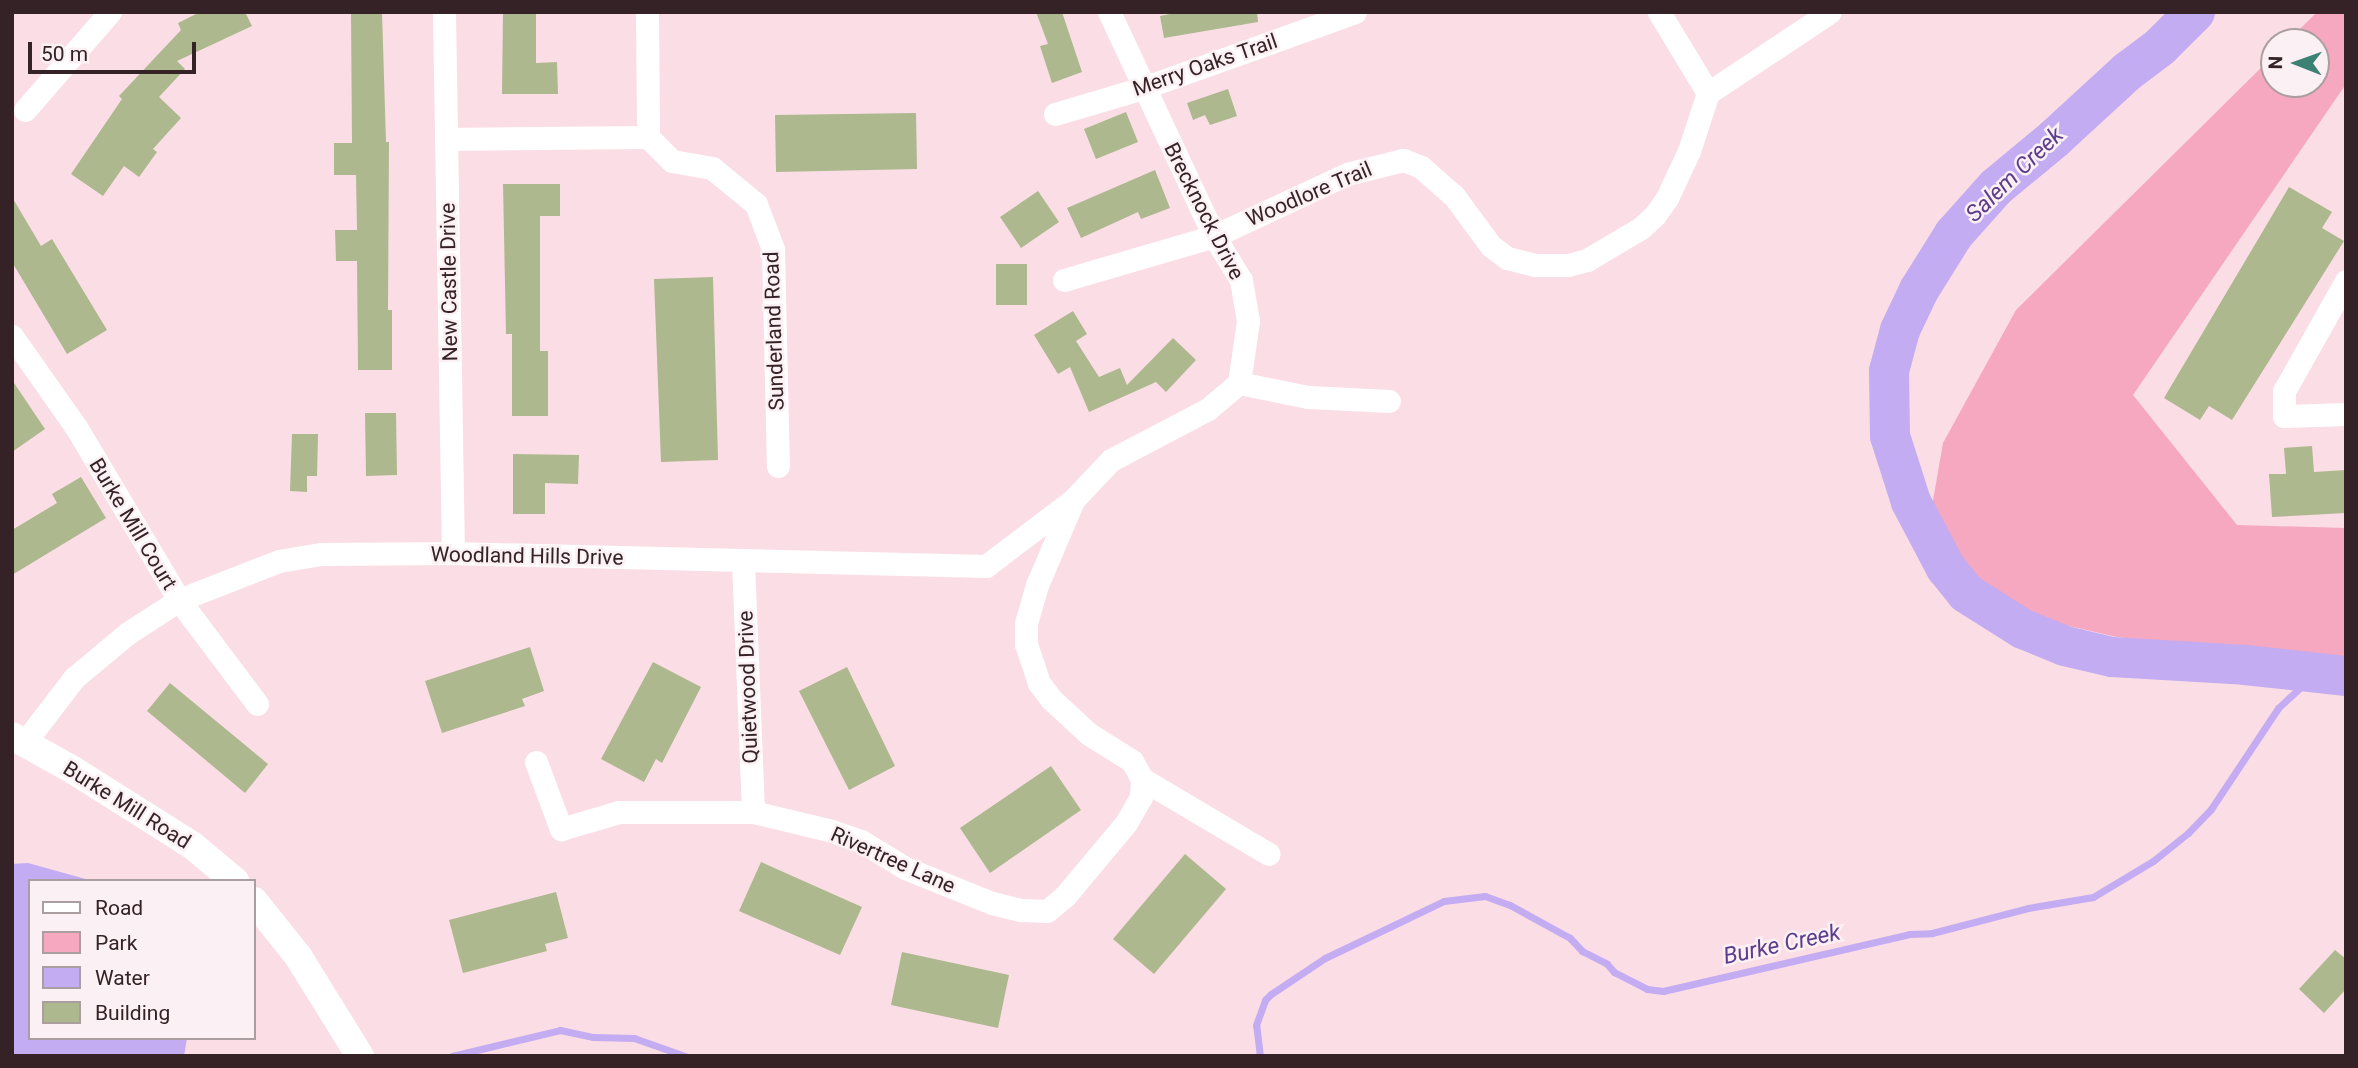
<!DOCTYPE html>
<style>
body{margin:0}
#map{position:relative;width:2358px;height:1068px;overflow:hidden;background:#fbdde5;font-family:Roboto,sans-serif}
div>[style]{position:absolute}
.green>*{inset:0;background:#f5a8bf}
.water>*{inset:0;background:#c3acf2}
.stream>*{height:7px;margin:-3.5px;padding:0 3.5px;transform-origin:3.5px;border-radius:3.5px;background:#c3acf2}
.river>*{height:40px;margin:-20px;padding:0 20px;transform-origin:20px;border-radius:20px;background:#c3acf2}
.building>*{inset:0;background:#adb88e}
.minor>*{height:23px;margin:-11.5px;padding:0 11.5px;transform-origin:11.5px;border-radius:11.5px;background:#fff}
.tertiary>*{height:28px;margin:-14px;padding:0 14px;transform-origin:14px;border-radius:14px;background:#fff}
span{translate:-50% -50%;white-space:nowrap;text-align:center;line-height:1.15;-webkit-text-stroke:5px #fbf0f3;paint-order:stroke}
.street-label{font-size:21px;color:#342227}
.water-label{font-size:23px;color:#5d3c8e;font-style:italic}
.frame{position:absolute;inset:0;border:14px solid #342227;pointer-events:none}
.legend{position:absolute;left:28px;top:879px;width:228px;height:161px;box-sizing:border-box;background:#fbf0f3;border:2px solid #ab9ea1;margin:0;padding:9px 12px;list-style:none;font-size:21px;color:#342227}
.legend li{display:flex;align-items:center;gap:14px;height:35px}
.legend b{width:35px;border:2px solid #ab9ea1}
.north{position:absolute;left:2260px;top:28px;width:70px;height:70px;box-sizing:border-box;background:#fbf0f3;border:2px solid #ab9ea1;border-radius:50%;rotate:271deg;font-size:19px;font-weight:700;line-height:28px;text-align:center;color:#342227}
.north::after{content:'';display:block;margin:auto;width:24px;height:32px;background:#3d8174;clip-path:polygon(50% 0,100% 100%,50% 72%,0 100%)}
.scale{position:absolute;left:28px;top:42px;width:168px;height:32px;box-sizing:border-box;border:4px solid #342227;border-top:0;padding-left:9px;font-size:21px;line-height:24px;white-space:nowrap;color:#342227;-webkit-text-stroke:5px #fbf0f3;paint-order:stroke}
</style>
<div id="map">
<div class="green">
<div style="clip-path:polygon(2317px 12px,2346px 12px,2346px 84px,2133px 395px,2237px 525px,2346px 528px,2346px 663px,2117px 637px,2025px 616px,1966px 574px,1932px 506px,1943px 443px,2016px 310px,2274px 55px,2274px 84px,2316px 84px,2316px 42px,2287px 42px)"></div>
</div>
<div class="water">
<div style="clip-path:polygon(28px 863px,93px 881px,30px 881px,30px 1038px,187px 1038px,184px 1056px,12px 1056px,12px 864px)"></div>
</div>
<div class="stream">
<div style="left:452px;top:1056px;width:111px;rotate:-13.5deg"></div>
<div style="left:560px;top:1030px;width:34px;rotate:12deg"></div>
<div style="left:593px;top:1037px;width:41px;rotate:1.4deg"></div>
<div style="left:634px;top:1038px;width:54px;rotate:19.4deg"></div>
<div style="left:1260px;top:1056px;width:31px;rotate:-97deg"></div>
<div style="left:1256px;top:1025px;width:27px;rotate:-70deg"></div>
<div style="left:1265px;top:1000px;width:8px;rotate:-45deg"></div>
<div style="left:1271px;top:994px;width:65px;rotate:-33.7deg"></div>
<div style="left:1325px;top:958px;width:132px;rotate:-25.6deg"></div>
<div style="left:1444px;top:901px;width:41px;rotate:-7deg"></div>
<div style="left:1485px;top:896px;width:27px;rotate:20deg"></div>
<div style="left:1510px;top:905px;width:68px;rotate:28.8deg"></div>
<div style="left:1570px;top:938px;width:18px;rotate:47deg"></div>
<div style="left:1582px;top:951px;width:28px;rotate:27deg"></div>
<div style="left:1607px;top:964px;width:11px;rotate:49deg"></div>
<div style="left:1614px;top:972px;width:37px;rotate:27deg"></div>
<div style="left:1647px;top:989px;width:16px;rotate:7deg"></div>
<div style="left:1663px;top:991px;width:253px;rotate:-13deg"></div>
<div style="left:1909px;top:934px;width:23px;rotate:-2deg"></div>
<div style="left:1932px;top:933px;width:99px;rotate:-14.6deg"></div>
<div style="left:2028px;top:908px;width:66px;rotate:-9.6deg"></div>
<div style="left:2093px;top:897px;width:70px;rotate:-31deg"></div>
<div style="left:2153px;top:861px;width:45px;rotate:-38.7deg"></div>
<div style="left:2188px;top:833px;width:33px;rotate:-46deg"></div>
<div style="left:2211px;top:809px;width:121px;rotate:-56.4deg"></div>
<div style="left:2278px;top:708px;width:50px;rotate:-42.6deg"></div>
</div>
<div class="river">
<div style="left:2195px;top:12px;width:49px;rotate:135deg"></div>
<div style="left:2160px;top:47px;width:39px;rotate:143deg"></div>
<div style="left:2129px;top:70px;width:102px;rotate:137.4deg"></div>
<div style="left:2054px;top:139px;width:75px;rotate:140.4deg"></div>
<div style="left:1996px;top:187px;width:63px;rotate:131.8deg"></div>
<div style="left:1954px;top:234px;width:66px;rotate:122deg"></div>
<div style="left:1919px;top:290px;width:44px;rotate:115.4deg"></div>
<div style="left:1900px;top:330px;width:42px;rotate:105deg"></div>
<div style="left:1889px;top:371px;width:65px;rotate:89.1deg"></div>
<div style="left:1890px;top:436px;width:69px;rotate:72.3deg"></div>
<div style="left:1911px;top:502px;width:75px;rotate:62.1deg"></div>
<div style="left:1946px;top:568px;width:32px;rotate:51deg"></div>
<div style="left:1966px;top:593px;width:67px;rotate:32.3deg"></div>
<div style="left:2023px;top:629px;width:45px;rotate:22deg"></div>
<div style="left:2065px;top:646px;width:48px;rotate:13.2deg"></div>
<div style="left:2112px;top:657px;width:133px;rotate:3.4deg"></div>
<div style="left:2245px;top:665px;width:102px;rotate:6.2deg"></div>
</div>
<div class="building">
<div style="clip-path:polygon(200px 12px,245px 12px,252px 26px,177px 61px,185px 69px,159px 97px,181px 118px,153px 149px,157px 152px,139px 177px,124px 166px,103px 196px,71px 174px,122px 99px,119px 96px,181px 30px,178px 23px)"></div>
<div style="clip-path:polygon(351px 12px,382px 12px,386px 142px,389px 142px,388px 310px,392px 310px,392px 370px,358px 370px,357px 261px,336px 261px,335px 230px,357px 230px,356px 175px,334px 175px,334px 143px,352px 143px)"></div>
<div style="clip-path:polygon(503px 12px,536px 12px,536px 63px,557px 62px,558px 94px,502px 94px)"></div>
<div style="clip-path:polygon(1036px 12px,1062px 12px,1082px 72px,1052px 83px,1040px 46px,1048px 44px)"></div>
<div style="clip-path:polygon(1180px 12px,1257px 12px,1258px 22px,1164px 38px,1160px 16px)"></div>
<div style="clip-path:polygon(1228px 89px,1237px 116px,1210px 125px,1205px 115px,1193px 120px,1187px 103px)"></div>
<div style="clip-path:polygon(1126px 112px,1138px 142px,1096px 159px,1084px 129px)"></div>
<div style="clip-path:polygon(916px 113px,917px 169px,776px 172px,775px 115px)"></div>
<div style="clip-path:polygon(1155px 170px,1170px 208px,1141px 219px,1138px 212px,1081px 238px,1067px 208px)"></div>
<div style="clip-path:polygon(503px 184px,560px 184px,560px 216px,540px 216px,540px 351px,548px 351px,548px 416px,512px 416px,512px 334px,506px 334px)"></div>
<div style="clip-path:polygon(2289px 187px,2332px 212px,2322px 228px,2344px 241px,2232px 420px,2209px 406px,2200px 420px,2164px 398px)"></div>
<div style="clip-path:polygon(1038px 191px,1059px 222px,1021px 248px,1000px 217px)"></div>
<div style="clip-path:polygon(12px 197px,41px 246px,52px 239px,107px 330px,67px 354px,12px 262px)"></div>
<div style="clip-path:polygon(996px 264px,1027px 264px,1027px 305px,996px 305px)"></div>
<div style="clip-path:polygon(713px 277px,718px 460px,661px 462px,654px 279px)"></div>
<div style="clip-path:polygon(1073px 311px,1087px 334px,1076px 341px,1099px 377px,1120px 368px,1127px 385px,1173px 338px,1196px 360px,1166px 392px,1156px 382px,1089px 412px,1070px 367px,1058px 374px,1034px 335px)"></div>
<div style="clip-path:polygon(12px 380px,45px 429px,12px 452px)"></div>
<div style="clip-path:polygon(365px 413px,396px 413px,397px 475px,366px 476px)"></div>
<div style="clip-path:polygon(292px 434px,318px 434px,317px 476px,307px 476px,307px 492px,290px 491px)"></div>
<div style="clip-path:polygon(2312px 446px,2314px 472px,2346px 470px,2346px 513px,2272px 517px,2269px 474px,2286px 474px,2284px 448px)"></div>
<div style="clip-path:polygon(513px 454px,579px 455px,578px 484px,545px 483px,545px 514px,513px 514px)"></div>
<div style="clip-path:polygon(81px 477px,106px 518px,12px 575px,12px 530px,57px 503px,52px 494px)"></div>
<div style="clip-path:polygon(530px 647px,544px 691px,522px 699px,525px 706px,442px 733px,425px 681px)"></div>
<div style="clip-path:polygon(653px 662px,701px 687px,662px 763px,656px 759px,644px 782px,601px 759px)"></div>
<div style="clip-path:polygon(847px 667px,895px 766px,849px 790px,799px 691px)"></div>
<div style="clip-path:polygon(170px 683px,268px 764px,245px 793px,147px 711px)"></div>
<div style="clip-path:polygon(1051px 766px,1081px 810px,990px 873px,960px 828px)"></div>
<div style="clip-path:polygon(1185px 854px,1226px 889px,1154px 974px,1113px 939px)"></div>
<div style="clip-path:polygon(761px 862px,862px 907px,840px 955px,739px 911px)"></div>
<div style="clip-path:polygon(556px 892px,568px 938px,545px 944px,547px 951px,463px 973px,449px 920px)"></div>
<div style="clip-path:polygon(2335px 950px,2346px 959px,2346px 989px,2324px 1013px,2299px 989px)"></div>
<div style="clip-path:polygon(902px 952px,1009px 975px,998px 1028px,891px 1005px)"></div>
</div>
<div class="minor">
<div style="left:444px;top:12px;width:541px;rotate:89.05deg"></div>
<div style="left:647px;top:12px;width:125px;rotate:89.5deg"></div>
<div style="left:1708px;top:93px;width:146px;rotate:-33.6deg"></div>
<div style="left:25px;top:110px;width:130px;rotate:-49.1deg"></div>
<div style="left:1055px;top:114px;width:92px;rotate:-16.5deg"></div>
<div style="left:1143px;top:88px;width:225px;rotate:-19.7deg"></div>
<div style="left:446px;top:139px;width:202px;rotate:-0.6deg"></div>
<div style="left:648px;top:137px;width:34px;rotate:45deg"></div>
<div style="left:672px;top:161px;width:41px;rotate:9.9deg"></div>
<div style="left:712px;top:168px;width:57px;rotate:39.3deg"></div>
<div style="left:756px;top:204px;width:48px;rotate:69.3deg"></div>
<div style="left:773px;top:249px;width:217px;rotate:88.7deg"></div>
<div style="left:1064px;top:280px;width:156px;rotate:-16.3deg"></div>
<div style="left:1214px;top:236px;width:147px;rotate:-25deg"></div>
<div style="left:1347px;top:174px;width:58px;rotate:-14deg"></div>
<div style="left:1403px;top:160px;width:19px;rotate:21deg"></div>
<div style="left:1421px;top:167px;width:44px;rotate:41.3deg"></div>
<div style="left:1454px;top:196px;width:62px;rotate:53.5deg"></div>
<div style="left:1491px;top:246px;width:20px;rotate:37deg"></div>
<div style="left:1507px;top:258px;width:30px;rotate:14deg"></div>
<div style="left:1536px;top:265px;width:32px"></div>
<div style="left:1568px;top:265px;width:20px;rotate:-15deg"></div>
<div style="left:1587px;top:260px;width:63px;rotate:-30.7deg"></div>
<div style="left:1641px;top:228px;width:19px;rotate:-43deg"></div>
<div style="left:1655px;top:215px;width:21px;rotate:-55deg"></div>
<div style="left:1667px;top:198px;width:52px;rotate:-64.9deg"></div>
<div style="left:1689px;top:151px;width:61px;rotate:-71.9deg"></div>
<div style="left:1708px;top:93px;width:95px;rotate:-121.2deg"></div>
<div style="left:2346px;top:281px;width:126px;rotate:119.4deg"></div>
<div style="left:2284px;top:391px;width:25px;rotate:90deg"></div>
<div style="left:2284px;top:416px;width:62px;rotate:-1.8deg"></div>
<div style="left:12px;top:336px;width:111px;rotate:54.9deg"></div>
<div style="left:76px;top:427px;width:201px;rotate:59.2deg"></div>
<div style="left:179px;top:600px;width:130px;rotate:53.1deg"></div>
<div style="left:1239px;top:383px;width:70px;rotate:11.5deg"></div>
<div style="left:1308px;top:397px;width:81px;rotate:2.8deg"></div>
<div style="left:1072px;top:503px;width:89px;rotate:113.1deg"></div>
<div style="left:1037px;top:585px;width:40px;rotate:106deg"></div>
<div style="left:1026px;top:623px;width:21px;rotate:90deg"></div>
<div style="left:1026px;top:644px;width:41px;rotate:71.6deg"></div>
<div style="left:1039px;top:683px;width:20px;rotate:53deg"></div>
<div style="left:1051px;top:699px;width:52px;rotate:42.6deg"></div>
<div style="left:1089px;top:734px;width:51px;rotate:32.1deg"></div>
<div style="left:1132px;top:761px;width:21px;rotate:61deg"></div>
<div style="left:1142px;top:779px;width:147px;rotate:30.6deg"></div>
<div style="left:743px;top:562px;width:250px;rotate:87.7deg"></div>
<div style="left:25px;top:742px;width:81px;rotate:-52.6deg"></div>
<div style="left:74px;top:678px;width:70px;rotate:-39.8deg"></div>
<div style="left:128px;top:633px;width:61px;rotate:-32.9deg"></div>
<div style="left:179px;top:600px;width:107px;rotate:-21.3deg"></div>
<div style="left:279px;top:561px;width:43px;rotate:-9.5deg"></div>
<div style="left:321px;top:554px;width:132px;rotate:-0.4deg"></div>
<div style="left:453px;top:553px;width:533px;rotate:1.4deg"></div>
<div style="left:986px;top:566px;width:109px;rotate:-37.2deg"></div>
<div style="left:1073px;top:500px;width:55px;rotate:-46.5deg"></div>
<div style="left:1111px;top:460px;width:110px;rotate:-27.7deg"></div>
<div style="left:1208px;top:409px;width:40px;rotate:-40deg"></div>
<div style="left:1239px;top:383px;width:63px;rotate:-81.7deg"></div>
<div style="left:1248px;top:321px;width:42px;rotate:-99.7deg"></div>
<div style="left:1241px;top:280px;width:52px;rotate:-121.5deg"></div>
<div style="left:1214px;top:236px;width:247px;rotate:-115.1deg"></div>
<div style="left:536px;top:762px;width:72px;rotate:69.5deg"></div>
<div style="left:561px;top:829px;width:60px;rotate:-16.3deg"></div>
<div style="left:619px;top:812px;width:134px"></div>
<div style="left:753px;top:812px;width:81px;rotate:13.5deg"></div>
<div style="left:832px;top:831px;width:31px;rotate:19deg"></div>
<div style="left:861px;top:841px;width:52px;rotate:31.5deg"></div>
<div style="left:905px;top:868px;width:94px;rotate:21.9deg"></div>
<div style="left:992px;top:903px;width:30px;rotate:14deg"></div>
<div style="left:1021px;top:910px;width:26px;rotate:2deg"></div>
<div style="left:1047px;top:911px;width:23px;rotate:-40deg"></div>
<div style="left:1065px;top:896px;width:95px;rotate:-50.1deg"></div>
<div style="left:1126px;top:823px;width:30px;rotate:-60deg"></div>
<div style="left:1141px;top:797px;width:18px;rotate:-87deg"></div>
</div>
<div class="tertiary">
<div style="left:12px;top:736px;width:70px;rotate:29.1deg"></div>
<div style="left:73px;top:770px;width:142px;rotate:32.3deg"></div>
<div style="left:193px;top:846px;width:55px;rotate:39.8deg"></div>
<div style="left:254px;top:901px;width:70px;rotate:51.3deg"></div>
<div style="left:298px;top:956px;width:118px;rotate:58.2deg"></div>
</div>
<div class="street-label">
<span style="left:1205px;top:65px;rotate:-19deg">Merry Oaks Trail</span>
<span style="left:1309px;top:194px;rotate:-23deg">Woodlore Trail</span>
<span style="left:1204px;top:211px;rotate:63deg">Brecknock Drive</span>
<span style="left:449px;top:282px;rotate:-91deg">New Castle Drive</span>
<span style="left:774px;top:331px;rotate:-92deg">Sunderland Road</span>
<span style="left:133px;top:524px;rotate:59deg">Burke Mill Court</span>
<span style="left:527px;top:556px;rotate:1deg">Woodland Hills Drive</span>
<span style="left:748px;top:687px;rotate:-92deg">Quietwood Drive</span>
<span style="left:127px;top:805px;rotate:32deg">Burke Mill Road</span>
<span style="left:893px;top:860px;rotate:24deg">Rivertree Lane</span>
</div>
<div class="water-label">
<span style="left:2015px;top:175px;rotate:-44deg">Salem Creek</span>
<span style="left:1782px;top:945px;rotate:-12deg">Burke Creek</span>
</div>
<div class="frame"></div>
<ul class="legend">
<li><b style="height:9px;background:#fff"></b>Road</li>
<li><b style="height:19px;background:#f5a8bf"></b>Park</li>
<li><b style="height:19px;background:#c3acf2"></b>Water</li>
<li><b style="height:19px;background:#adb88e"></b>Building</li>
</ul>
<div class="north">N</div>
<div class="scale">50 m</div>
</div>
